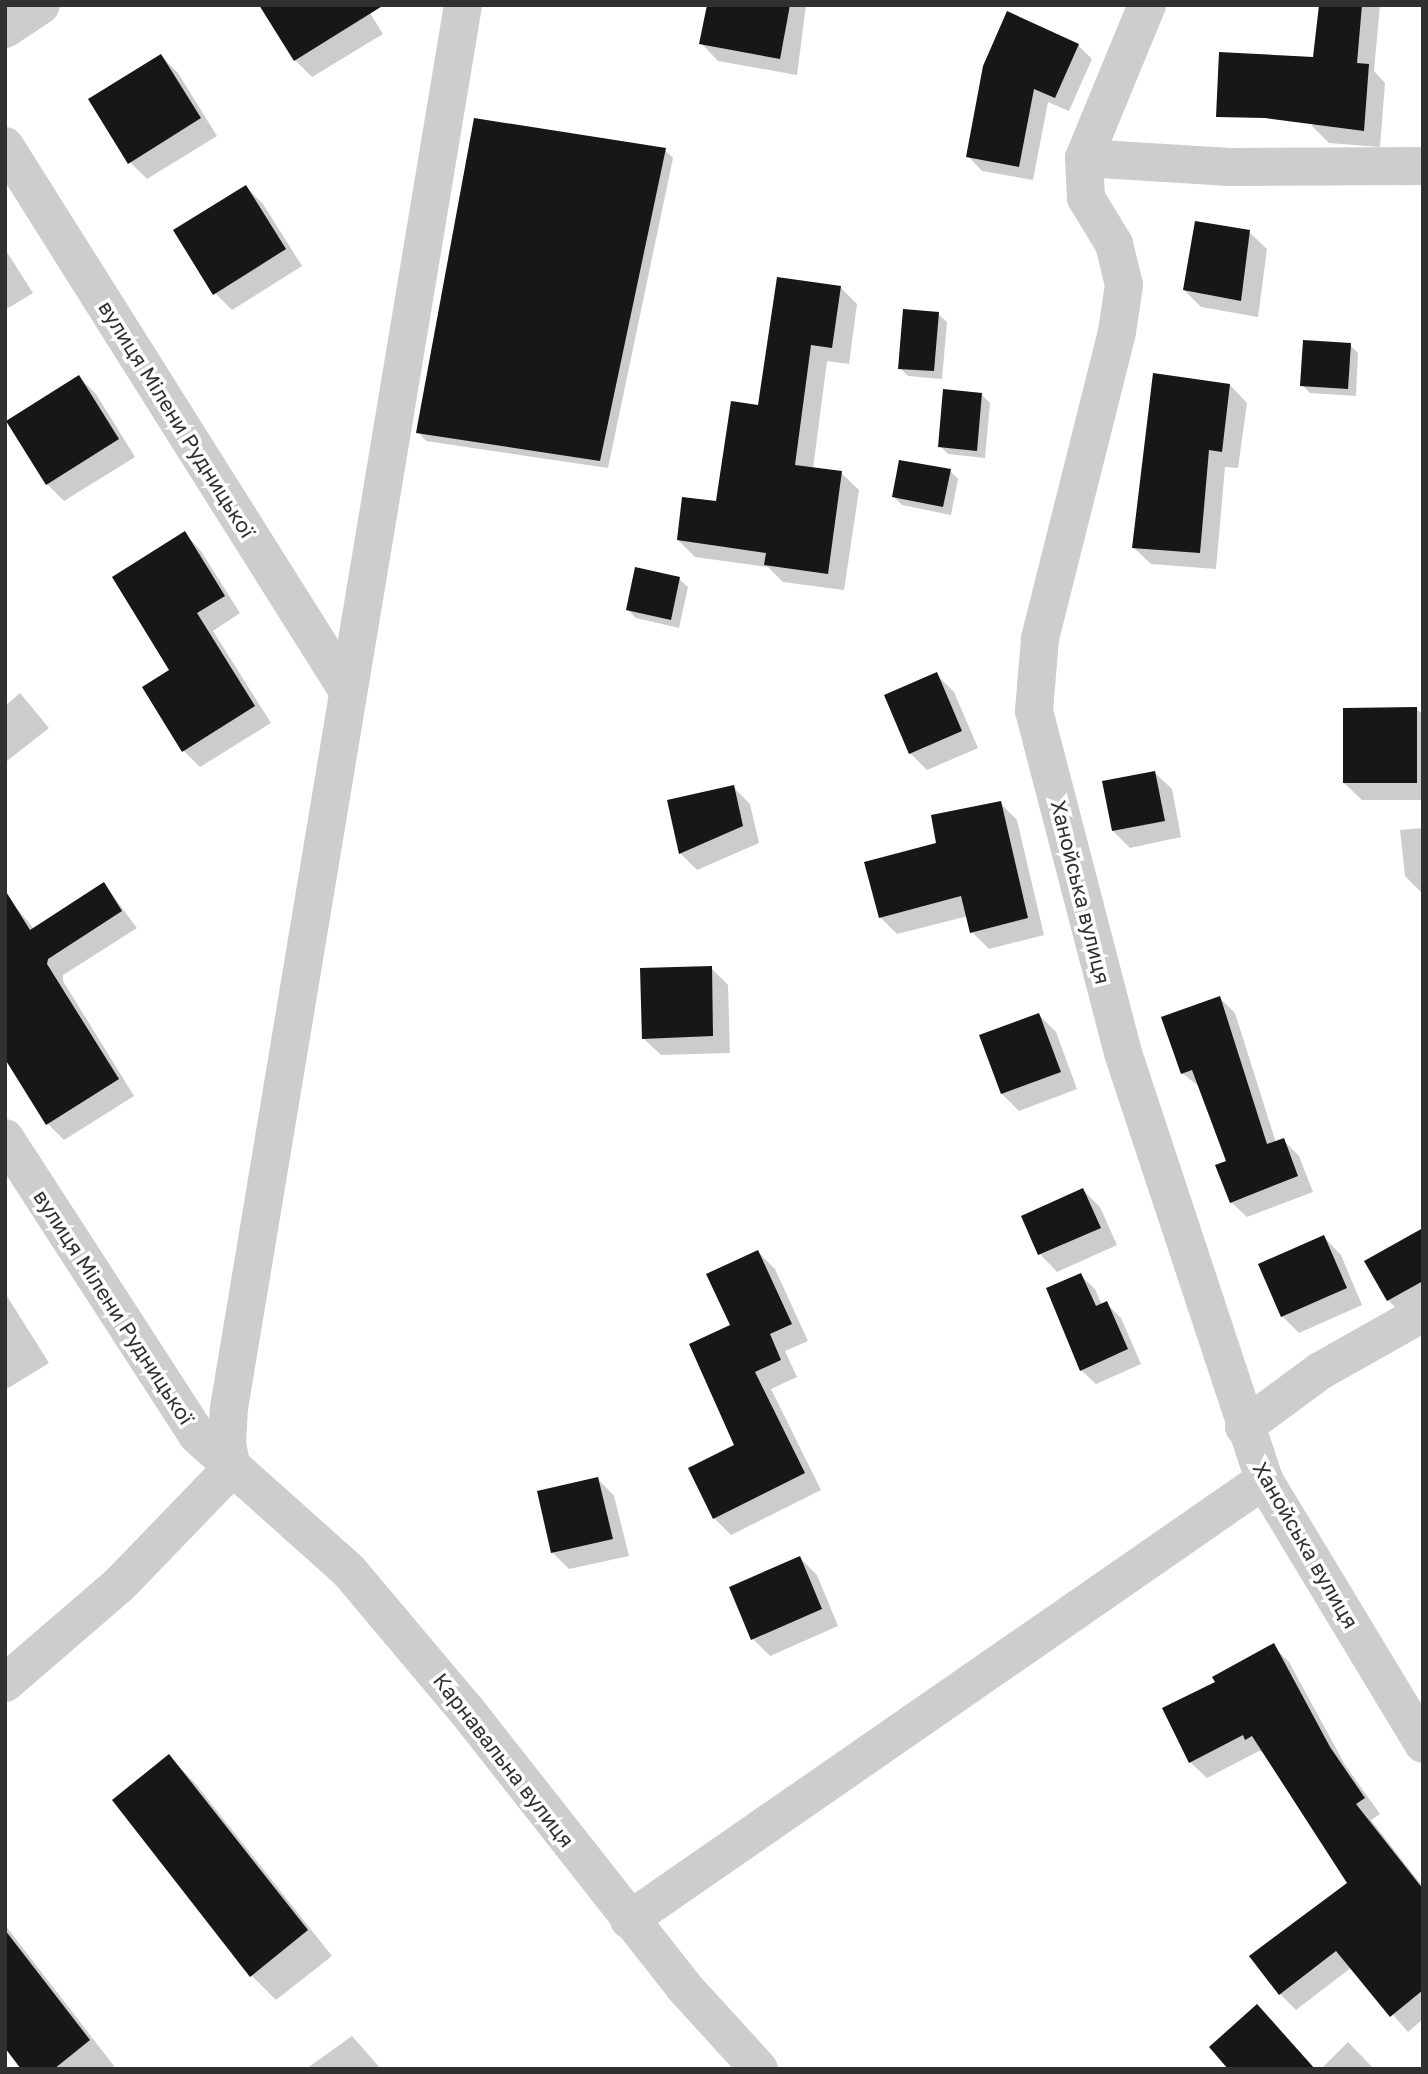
<!DOCTYPE html>
<meta charset="utf-8">
<style>
body{margin:0}
#map{position:relative;width:1428px;height:2074px;overflow:hidden;background:#fff;font-family:"Golos Text",sans-serif}
div>[style]{position:absolute}
.shadow>*{inset:0;background:#0003}
.building>*{inset:0;background:#171717}
.minor>*{height:38px;margin:-19px;padding:0 19px;transform-origin:19px;border-radius:19px;background:#cdcdcd}
span{translate:-50% -50%;white-space:nowrap;text-align:center;line-height:1.15;-webkit-text-stroke:7px #fff;paint-order:stroke}
.street-label{font-size:21px;color:#303030}
.frame{position:absolute;inset:0;border:7px solid #303030;pointer-events:none}
</style>
<div id="map">
<div class="shadow">
<div style="clip-path:polygon(261px 5px,365px 5px,383px 34px,312px 77px,295px 60px)"></div>
<div style="clip-path:polygon(708px 5px,806px 5px,797px 75px,718px 61px,701px 43px)"></div>
<div style="clip-path:polygon(1321px 5px,1380px 5px,1374px 71px,1385px 83px,1380px 147px,1329px 143px,1312px 126px,1323px 105px,1315px 58px)"></div>
<div style="clip-path:polygon(1008px 14px,1078px 45px,1092px 59px,1069px 111px,1048px 102px,1033px 180px,982px 171px,968px 156px)"></div>
<div style="clip-path:polygon(161px 56px,178px 73px,217px 136px,147px 179px,130px 162px)"></div>
<div style="clip-path:polygon(665px 150px,673px 158px,608px 468px,426px 441px,418px 432px)"></div>
<div style="clip-path:polygon(246px 187px,263px 204px,302px 266px,232px 310px,215px 293px)"></div>
<div style="clip-path:polygon(1249px 232px,1267px 249px,1258px 317px,1201px 307px,1184px 290px)"></div>
<div style="clip-path:polygon(5px 249px,33px 293px,5px 310px)"></div>
<div style="clip-path:polygon(840px 287px,857px 304px,849px 364px,827px 361px,813px 469px,841px 473px,859px 490px,844px 590px,783px 582px,768px 567px,695px 557px,678px 540px,718px 503px,760px 407px)"></div>
<div style="clip-path:polygon(938px 314px,947px 322px,942px 379px,908px 376px,900px 368px)"></div>
<div style="clip-path:polygon(1350px 345px,1358px 353px,1356px 396px,1310px 393px,1302px 385px)"></div>
<div style="clip-path:polygon(79px 377px,96px 394px,135px 457px,64px 501px,47px 484px)"></div>
<div style="clip-path:polygon(1230px 385px,1247px 403px,1238px 468px,1225px 467px,1216px 569px,1151px 564px,1133px 547px)"></div>
<div style="clip-path:polygon(981px 394px,990px 403px,985px 458px,948px 454px,940px 446px)"></div>
<div style="clip-path:polygon(950px 471px,958px 479px,951px 515px,902px 505px,894px 497px)"></div>
<div style="clip-path:polygon(185px 534px,201px 551px,240px 613px,213px 631px,271px 723px,200px 767px,183px 750px,172px 671px)"></div>
<div style="clip-path:polygon(679px 579px,688px 587px,679px 628px,636px 618px,628px 610px)"></div>
<div style="clip-path:polygon(937px 675px,954px 692px,978px 748px,927px 770px,910px 753px)"></div>
<div style="clip-path:polygon(20px 693px,49px 728px,7px 761px,5px 706px)"></div>
<div style="clip-path:polygon(1417px 709px,1423px 715px,1423px 800px,1362px 800px,1344px 783px)"></div>
<div style="clip-path:polygon(1154px 772px,1172px 789px,1181px 837px,1130px 848px,1113px 831px)"></div>
<div style="clip-path:polygon(733px 787px,750px 804px,759px 843px,697px 870px,680px 853px)"></div>
<div style="clip-path:polygon(1000px 803px,1017px 820px,1044px 935px,989px 949px,972px 932px,968px 916px,897px 934px,880px 917px,938px 844px)"></div>
<div style="clip-path:polygon(1423px 828px,1423px 893px,1422px 893px,1405px 876px,1400px 830px)"></div>
<div style="clip-path:polygon(104px 884px,137px 928px,63px 975px,63px 981px,134px 1096px,64px 1140px,48px 1124px,10px 900px,34px 929px)"></div>
<div style="clip-path:polygon(711px 968px,728px 985px,730px 1053px,661px 1055px,643px 1038px)"></div>
<div style="clip-path:polygon(1220px 998px,1235px 1013px,1276px 1143px,1283px 1140px,1299px 1156px,1313px 1192px,1247px 1217px,1231px 1202px,1228px 1162px,1201px 1088px,1182px 1073px)"></div>
<div style="clip-path:polygon(1039px 1015px,1056px 1032px,1077px 1089px,1019px 1111px,1002px 1094px)"></div>
<div style="clip-path:polygon(1083px 1190px,1100px 1207px,1117px 1245px,1057px 1272px,1040px 1254px,1023px 1217px)"></div>
<div style="clip-path:polygon(1423px 1231px,1423px 1307px,1405px 1317px,1388px 1300px)"></div>
<div style="clip-path:polygon(1324px 1237px,1341px 1255px,1362px 1305px,1299px 1333px,1282px 1316px)"></div>
<div style="clip-path:polygon(758px 1252px,775px 1269px,808px 1341px,785px 1351px,797px 1377px,771px 1389px,821px 1490px,731px 1535px,714px 1518px,737px 1446px,732px 1326px)"></div>
<div style="clip-path:polygon(1080px 1275px,1095px 1289px,1102px 1305px,1106px 1303px,1121px 1318px,1141px 1364px,1096px 1384px,1081px 1370px)"></div>
<div style="clip-path:polygon(5px 1293px,49px 1363px,5px 1390px)"></div>
<div style="clip-path:polygon(597px 1478px,614px 1496px,629px 1556px,569px 1569px,552px 1552px)"></div>
<div style="clip-path:polygon(800px 1558px,817px 1575px,838px 1626px,770px 1656px,753px 1639px)"></div>
<div style="clip-path:polygon(1273px 1646px,1289px 1662px,1345px 1765px,1380px 1814px,1371px 1820px,1423px 1887px,1423px 2019px,1408px 2032px,1352px 1967px,1296px 2010px,1280px 1994px,1349px 1883px,1265px 1753px,1259px 1751px,1207px 1778px,1190px 1762px,1217px 1683px)"></div>
<div style="clip-path:polygon(169px 1757px,194px 1782px,332px 1956px,276px 2000px,251px 1975px)"></div>
<div style="clip-path:polygon(5px 1925px,114px 2066px,111px 2069px,24px 2069px,5px 2045px)"></div>
<div style="clip-path:polygon(352px 2036px,381px 2069px,306px 2069px)"></div>
<div style="clip-path:polygon(1348px 2042px,1374px 2069px,1321px 2069px)"></div>
</div>
<div class="building">
<div style="clip-path:polygon(259px 5px,384px 5px,294px 61px)"></div>
<div style="clip-path:polygon(707px 5px,790px 5px,780px 59px,699px 44px)"></div>
<div style="clip-path:polygon(1319px 5px,1362px 5px,1357px 63px,1369px 64px,1364px 131px,1265px 118px,1216px 117px,1219px 52px,1313px 57px)"></div>
<div style="clip-path:polygon(1007px 11px,1079px 44px,1055px 98px,1034px 89px,1019px 167px,966px 157px,983px 66px)"></div>
<div style="clip-path:polygon(161px 54px,201px 118px,128px 164px,88px 99px)"></div>
<div style="clip-path:polygon(474px 118px,666px 148px,600px 461px,416px 433px)"></div>
<div style="clip-path:polygon(246px 185px,286px 249px,213px 295px,173px 230px)"></div>
<div style="clip-path:polygon(1195px 221px,1250px 230px,1241px 301px,1183px 290px)"></div>
<div style="clip-path:polygon(777px 277px,841px 286px,832px 348px,811px 345px,795px 465px,842px 471px,828px 574px,764px 565px,766px 553px,677px 540px,682px 497px,716px 501px,731px 401px,758px 405px)"></div>
<div style="clip-path:polygon(903px 309px,939px 312px,934px 371px,898px 369px)"></div>
<div style="clip-path:polygon(1303px 340px,1351px 343px,1348px 389px,1300px 386px)"></div>
<div style="clip-path:polygon(1153px 373px,1230px 384px,1222px 452px,1209px 450px,1200px 553px,1132px 548px)"></div>
<div style="clip-path:polygon(79px 375px,119px 439px,46px 485px,6px 421px)"></div>
<div style="clip-path:polygon(943px 389px,982px 393px,977px 451px,938px 447px)"></div>
<div style="clip-path:polygon(899px 460px,951px 469px,943px 507px,892px 497px)"></div>
<div style="clip-path:polygon(185px 531px,225px 596px,197px 613px,255px 706px,182px 752px,142px 687px,169px 670px,112px 577px)"></div>
<div style="clip-path:polygon(635px 567px,680px 577px,671px 620px,626px 610px)"></div>
<div style="clip-path:polygon(937px 672px,962px 731px,909px 754px,884px 695px)"></div>
<div style="clip-path:polygon(1417px 707px,1417px 783px,1343px 783px,1343px 708px)"></div>
<div style="clip-path:polygon(1155px 771px,1165px 821px,1112px 831px,1102px 781px)"></div>
<div style="clip-path:polygon(734px 785px,743px 826px,679px 854px,667px 800px)"></div>
<div style="clip-path:polygon(1001px 801px,1028px 918px,970px 933px,961px 896px,879px 918px,864px 862px,936px 843px,931px 815px)"></div>
<div style="clip-path:polygon(104px 882px,122px 911px,48px 959px,47px 964px,119px 1079px,46px 1125px,5px 1059px,5px 890px,30px 930px)"></div>
<div style="clip-path:polygon(712px 966px,713px 1036px,642px 1039px,640px 968px)"></div>
<div style="clip-path:polygon(1220px 996px,1267px 1144px,1284px 1138px,1298px 1176px,1230px 1203px,1215px 1165px,1226px 1161px,1192px 1070px,1181px 1074px,1161px 1017px)"></div>
<div style="clip-path:polygon(1039px 1013px,1061px 1072px,1001px 1094px,979px 1035px)"></div>
<div style="clip-path:polygon(1083px 1188px,1101px 1228px,1038px 1255px,1021px 1216px)"></div>
<div style="clip-path:polygon(1423px 1228px,1423px 1281px,1387px 1301px,1364px 1261px)"></div>
<div style="clip-path:polygon(1324px 1235px,1347px 1288px,1281px 1317px,1258px 1264px)"></div>
<div style="clip-path:polygon(758px 1250px,792px 1324px,770px 1334px,781px 1360px,755px 1372px,805px 1473px,713px 1519px,688px 1468px,734px 1445px,689px 1344px,730px 1325px,706px 1274px)"></div>
<div style="clip-path:polygon(1081px 1273px,1096px 1306px,1107px 1301px,1128px 1349px,1080px 1371px,1046px 1288px)"></div>
<div style="clip-path:polygon(598px 1477px,613px 1539px,551px 1553px,537px 1491px)"></div>
<div style="clip-path:polygon(800px 1556px,822px 1609px,751px 1640px,729px 1587px)"></div>
<div style="clip-path:polygon(1274px 1643px,1330px 1747px,1365px 1798px,1356px 1804px,1423px 1889px,1423px 1990px,1390px 2017px,1336px 1951px,1279px 1995px,1249px 1956px,1347px 1883px,1252px 1736px,1245px 1740px,1243px 1735px,1189px 1763px,1162px 1708px,1215px 1682px,1212px 1677px)"></div>
<div style="clip-path:polygon(169px 1754px,308px 1930px,250px 1977px,112px 1800px)"></div>
<div style="clip-path:polygon(5px 1930px,90px 2040px,54px 2069px,21px 2069px,5px 2048px)"></div>
<div style="clip-path:polygon(1257px 2004px,1315px 2069px,1228px 2069px,1209px 2047px)"></div>
</div>
<div class="minor">
<div style="left:1147px;top:5px;width:165px;rotate:112.4deg"></div>
<div style="left:1084px;top:158px;width:40px;rotate:87.1deg"></div>
<div style="left:1086px;top:198px;width:54px;rotate:58.7deg"></div>
<div style="left:1114px;top:244px;width:42px;rotate:76.3deg"></div>
<div style="left:1124px;top:285px;width:48px;rotate:98.5deg"></div>
<div style="left:1117px;top:332px;width:317px;rotate:104.1deg"></div>
<div style="left:1040px;top:639px;width:72px;rotate:94.8deg"></div>
<div style="left:1034px;top:711px;width:353px;rotate:75.4deg"></div>
<div style="left:1123px;top:1053px;width:450px;rotate:71.7deg"></div>
<div style="left:1264px;top:1480px;width:308px;rotate:58.9deg"></div>
<div style="left:5px;top:29px;width:43px;rotate:-33.7deg"></div>
<div style="left:5px;top:146px;width:644px;rotate:57.82deg"></div>
<div style="left:1084px;top:158px;width:146px;rotate:3.5deg"></div>
<div style="left:1230px;top:167px;width:193px;rotate:-0.3deg"></div>
<div style="left:5px;top:1138px;width:354px;rotate:57.1deg"></div>
<div style="left:197px;top:1435px;width:204px;rotate:41.8deg"></div>
<div style="left:349px;top:1571px;width:183px;rotate:49.9deg"></div>
<div style="left:467px;top:1711px;width:351px;rotate:51.8deg"></div>
<div style="left:684px;top:1987px;width:111px;rotate:47.6deg"></div>
<div style="left:1244px;top:1427px;width:94px;rotate:-36.4deg"></div>
<div style="left:1320px;top:1371px;width:118px;rotate:-29.4deg"></div>
<div style="left:232px;top:1468px;width:25px;rotate:-102deg"></div>
<div style="left:227px;top:1444px;width:36px;rotate:-87deg"></div>
<div style="left:229px;top:1408px;width:1422px;rotate:-80.53deg"></div>
<div style="left:5px;top:1683px;width:150px;rotate:-40.7deg"></div>
<div style="left:119px;top:1585px;width:163px;rotate:-46deg"></div>
<div style="left:629px;top:1920px;width:773px;rotate:-34.72deg"></div>
</div>
<div class="street-label">
<span style="left:177px;top:419px;rotate:58deg">вулиця Мілени Рудницької</span>
<span style="left:1081px;top:892px;rotate:76deg">Ханойська вулиця</span>
<span style="left:114px;top:1307px;rotate:57deg">вулиця Мілени Рудницької</span>
<span style="left:1306px;top:1545px;rotate:60deg">Ханойська вулиця</span>
<span style="left:504px;top:1760px;rotate:52deg">Карнавальна вулиця</span>
</div>
<div class="frame"></div>
</div>
